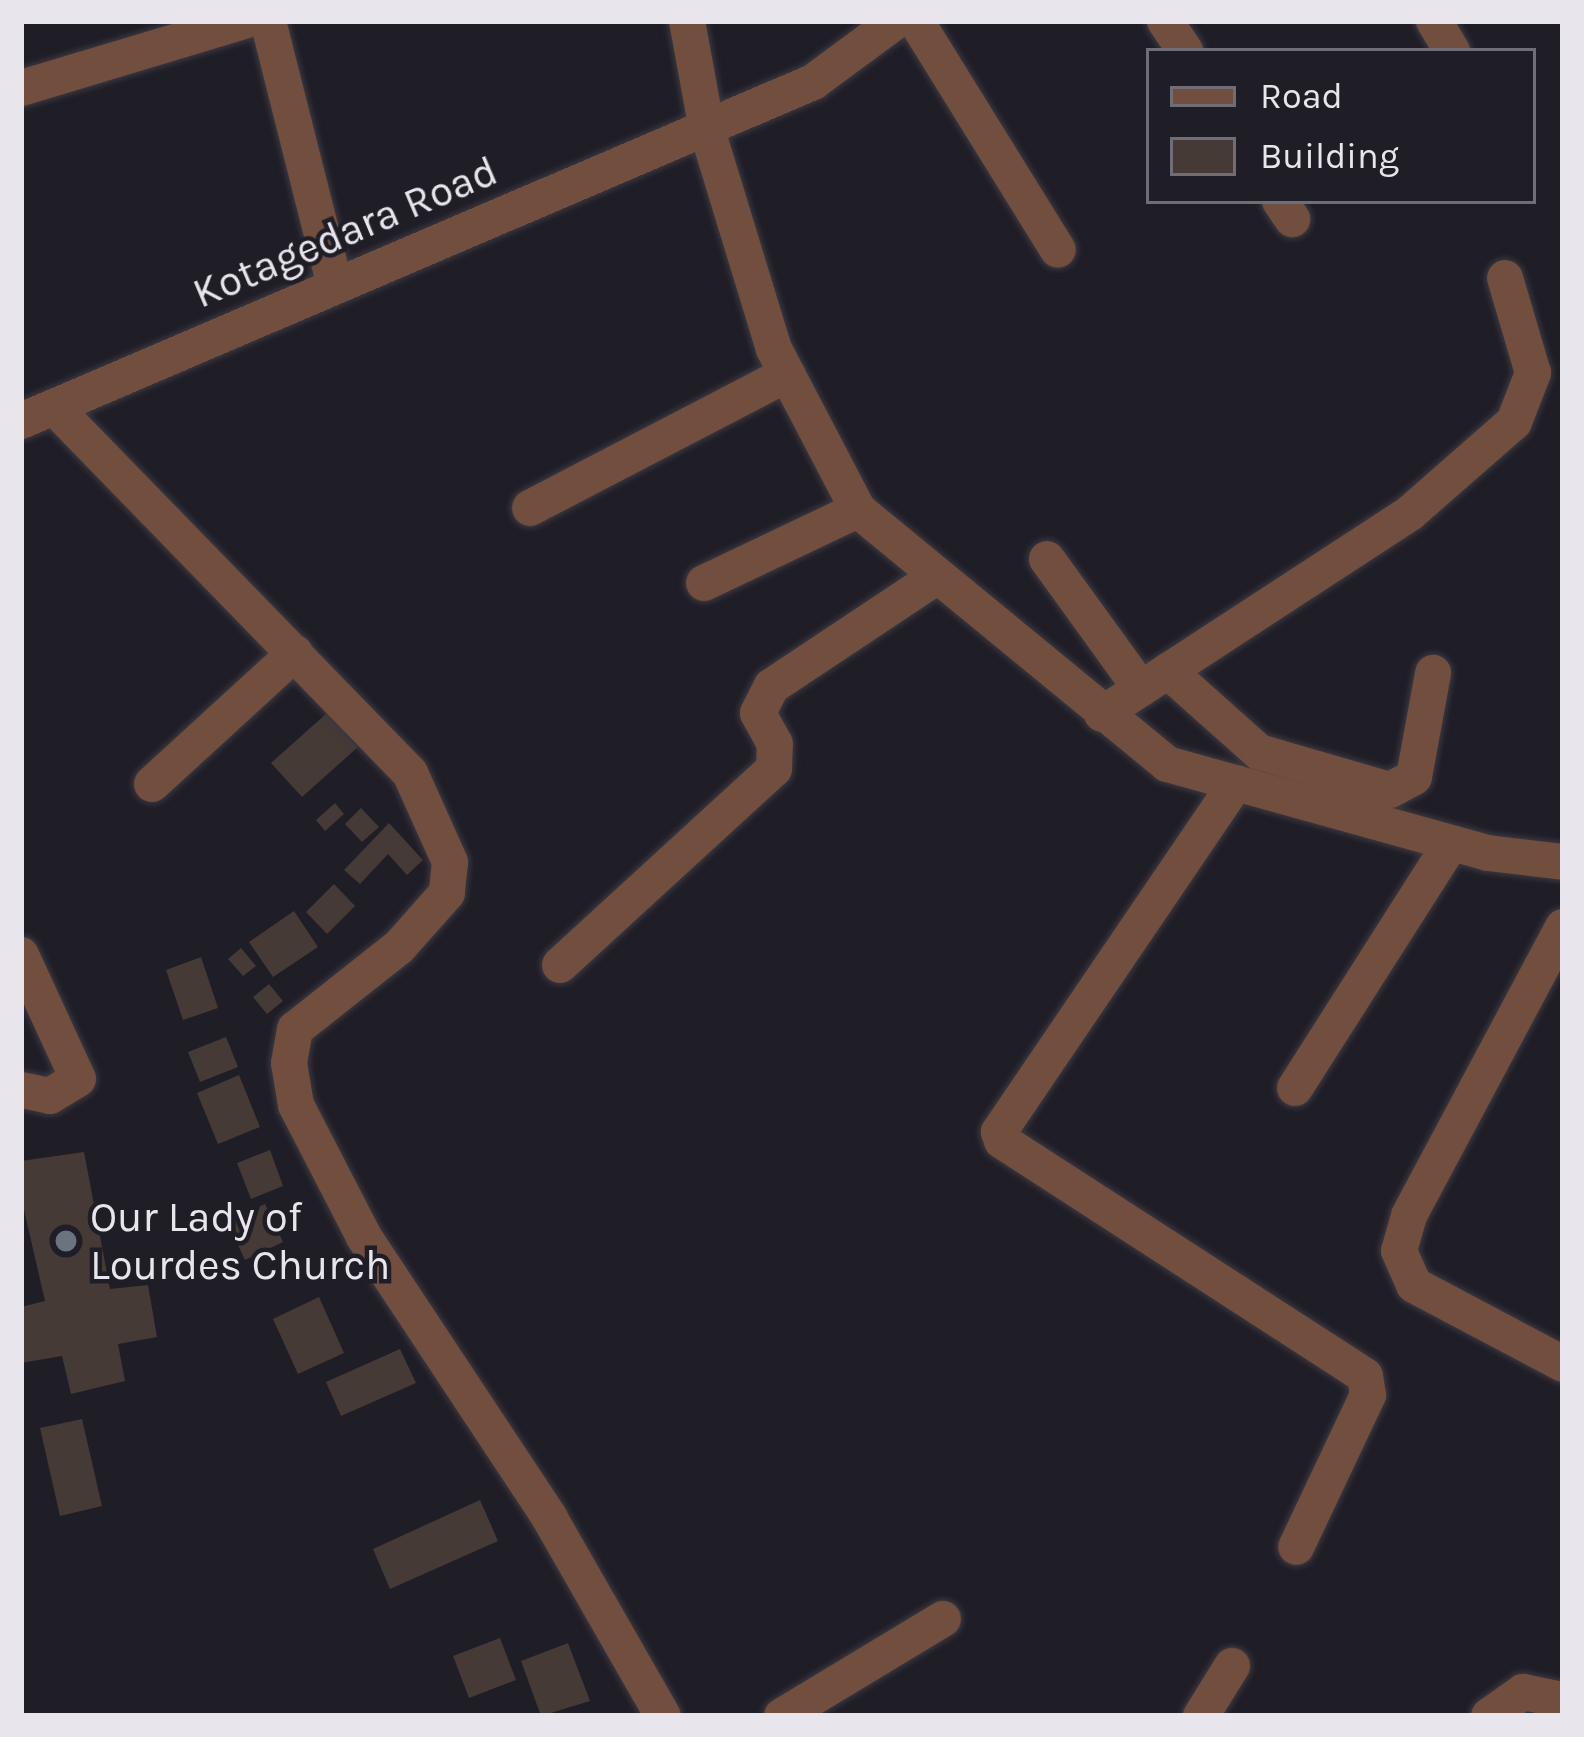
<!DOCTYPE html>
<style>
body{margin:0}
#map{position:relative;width:1584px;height:1737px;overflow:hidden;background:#1f1d26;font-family:Karla,sans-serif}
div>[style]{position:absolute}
.building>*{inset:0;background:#463a37}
.roads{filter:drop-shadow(0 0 3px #3b3942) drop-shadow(0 0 3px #3b3942)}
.minor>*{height:36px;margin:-18px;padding:0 18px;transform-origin:18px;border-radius:18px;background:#714e3e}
.dots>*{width:33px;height:33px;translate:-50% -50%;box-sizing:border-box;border:6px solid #1f1d26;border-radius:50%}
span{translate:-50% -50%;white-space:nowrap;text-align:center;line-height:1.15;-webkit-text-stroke:9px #1f1d26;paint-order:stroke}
.street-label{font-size:42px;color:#e8e6ec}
.poi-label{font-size:42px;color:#e8e6ec}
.left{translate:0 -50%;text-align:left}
.frame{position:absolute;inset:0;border:24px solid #e8e6ec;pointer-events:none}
.legend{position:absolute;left:1146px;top:48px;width:390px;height:156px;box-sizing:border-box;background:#1f1d26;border:3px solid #6f6d75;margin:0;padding:15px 21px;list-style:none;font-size:36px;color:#e8e6ec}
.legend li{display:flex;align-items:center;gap:24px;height:60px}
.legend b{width:60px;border:3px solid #6f6d75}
</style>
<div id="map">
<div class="building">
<div style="clip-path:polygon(327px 713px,358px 747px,302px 797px,271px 763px)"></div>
<div style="clip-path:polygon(335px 803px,344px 814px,325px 831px,316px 820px)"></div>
<div style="clip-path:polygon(361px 808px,379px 827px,362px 842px,345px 824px)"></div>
<div style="clip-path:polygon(389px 823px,423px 860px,407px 875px,388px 854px,360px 884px,344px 870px)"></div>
<div style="clip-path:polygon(334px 884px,355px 906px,327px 934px,306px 912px)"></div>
<div style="clip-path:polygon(294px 911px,318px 947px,273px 977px,249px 942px)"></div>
<div style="clip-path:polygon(241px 948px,256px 966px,243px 976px,228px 959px)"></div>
<div style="clip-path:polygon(201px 957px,218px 1008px,183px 1020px,166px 970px)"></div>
<div style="clip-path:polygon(269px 984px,283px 1001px,267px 1014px,253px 997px)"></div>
<div style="clip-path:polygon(226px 1037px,238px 1067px,200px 1082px,188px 1052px)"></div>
<div style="clip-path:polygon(239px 1075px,260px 1127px,218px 1144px,197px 1093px)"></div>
<div style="clip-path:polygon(270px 1150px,283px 1186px,251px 1199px,237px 1163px)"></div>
<div style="clip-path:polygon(84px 1152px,110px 1289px,148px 1285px,157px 1337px,118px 1344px,125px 1381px,71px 1394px,62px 1356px,21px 1363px,21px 1307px,45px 1301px,21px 1197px,21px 1161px)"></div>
<div style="clip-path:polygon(265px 1204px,283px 1242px,245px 1260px,227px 1221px)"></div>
<div style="clip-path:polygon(319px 1297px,344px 1353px,298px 1374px,273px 1319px)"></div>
<div style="clip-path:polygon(400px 1349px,416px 1383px,341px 1416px,326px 1382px)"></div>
<div style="clip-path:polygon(82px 1419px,102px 1506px,60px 1516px,40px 1428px)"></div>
<div style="clip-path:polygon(480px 1500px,498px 1541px,390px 1589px,373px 1549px)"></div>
<div style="clip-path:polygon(500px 1638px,516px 1680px,469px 1698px,453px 1656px)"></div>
<div style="clip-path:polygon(568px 1643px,590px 1701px,541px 1716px,521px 1661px)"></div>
</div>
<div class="roads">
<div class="minor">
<div style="left:268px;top:21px;width:269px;rotate:75.8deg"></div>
<div style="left:687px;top:21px;width:111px;rotate:79.6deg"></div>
<div style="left:707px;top:130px;width:229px;rotate:73deg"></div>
<div style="left:774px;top:349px;width:182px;rotate:62.4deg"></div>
<div style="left:858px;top:510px;width:400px;rotate:39.4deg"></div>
<div style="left:1167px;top:764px;width:333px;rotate:15.5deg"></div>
<div style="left:1488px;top:853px;width:76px;rotate:6.8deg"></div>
<div style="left:916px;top:21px;width:269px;rotate:58.2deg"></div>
<div style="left:1165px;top:21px;width:36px;rotate:56deg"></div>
<div style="left:1434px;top:21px;width:35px;rotate:59deg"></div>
<div style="left:21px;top:88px;width:233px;rotate:-16.7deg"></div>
<div style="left:1280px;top:201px;width:22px;rotate:56deg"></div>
<div style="left:55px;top:408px;width:509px;rotate:45.8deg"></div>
<div style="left:410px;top:773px;width:98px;rotate:65.8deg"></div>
<div style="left:450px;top:862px;width:31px;rotate:96deg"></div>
<div style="left:447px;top:893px;width:72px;rotate:131.6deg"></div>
<div style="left:399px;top:947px;width:132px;rotate:141.7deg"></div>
<div style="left:295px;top:1029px;width:35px;rotate:100deg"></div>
<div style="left:289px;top:1063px;width:43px;rotate:80.5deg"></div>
<div style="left:296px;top:1105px;width:148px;rotate:62.7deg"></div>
<div style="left:364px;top:1237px;width:336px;rotate:56.5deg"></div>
<div style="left:549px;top:1517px;width:229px;rotate:60.2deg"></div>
<div style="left:21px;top:421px;width:862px;rotate:-23.17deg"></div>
<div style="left:813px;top:82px;width:103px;rotate:-36.3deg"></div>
<div style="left:530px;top:508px;width:290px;rotate:-27.5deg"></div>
<div style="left:1047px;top:559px;width:160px;rotate:54.1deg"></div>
<div style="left:704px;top:583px;width:170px;rotate:-25.4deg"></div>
<div style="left:1168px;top:671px;width:122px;rotate:41.7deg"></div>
<div style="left:1259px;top:752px;width:136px;rotate:16.2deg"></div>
<div style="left:1390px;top:790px;width:27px;rotate:-28deg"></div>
<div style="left:1414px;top:777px;width:106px;rotate:-79.6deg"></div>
<div style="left:1102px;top:714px;width:368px;rotate:-33.1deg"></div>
<div style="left:1410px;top:513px;width:138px;rotate:-41.2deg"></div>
<div style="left:1514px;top:422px;width:53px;rotate:-68.8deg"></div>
<div style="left:1533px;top:373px;width:99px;rotate:-106.4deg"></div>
<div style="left:1236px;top:783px;width:422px;rotate:124.2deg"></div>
<div style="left:999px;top:1132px;width:9px;rotate:72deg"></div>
<div style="left:1002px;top:1141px;width:432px;rotate:32.9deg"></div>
<div style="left:1365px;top:1376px;width:19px;rotate:81deg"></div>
<div style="left:1368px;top:1395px;width:168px;rotate:115.3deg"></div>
<div style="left:152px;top:784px;width:194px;rotate:-42.5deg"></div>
<div style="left:1563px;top:927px;width:327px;rotate:118.1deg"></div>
<div style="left:1409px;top:1216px;width:36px;rotate:106deg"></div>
<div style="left:1399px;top:1251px;width:37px;rotate:66deg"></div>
<div style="left:1414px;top:1285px;width:169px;rotate:27.9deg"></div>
<div style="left:21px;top:955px;width:136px;rotate:65.3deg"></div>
<div style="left:78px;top:1079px;width:33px;rotate:149deg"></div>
<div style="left:50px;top:1096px;width:30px;rotate:-168deg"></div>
<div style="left:560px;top:965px;width:290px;rotate:-42.5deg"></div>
<div style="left:774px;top:769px;width:25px;rotate:-88deg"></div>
<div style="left:775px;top:744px;width:35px;rotate:-119deg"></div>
<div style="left:758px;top:713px;width:30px;rotate:-63deg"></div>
<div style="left:772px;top:686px;width:197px;rotate:-33.6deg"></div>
<div style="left:1295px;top:1088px;width:290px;rotate:-57.5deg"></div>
<div style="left:782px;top:1716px;width:188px;rotate:-31.1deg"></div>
<div style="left:1201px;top:1716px;width:59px;rotate:-58.2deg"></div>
<div style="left:1489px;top:1716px;width:42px;rotate:-35.2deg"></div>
<div style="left:1523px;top:1692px;width:41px;rotate:11.3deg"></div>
</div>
</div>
<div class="dots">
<div style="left:66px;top:1241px;background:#6b7280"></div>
</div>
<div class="street-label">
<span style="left:345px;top:232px;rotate:-23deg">Kotagedara Road</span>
</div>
<div class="poi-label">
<span class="left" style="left:90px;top:1241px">Our Lady of<br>Lourdes Church</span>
</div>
<div class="frame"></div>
<ul class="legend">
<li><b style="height:15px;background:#714e3e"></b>Road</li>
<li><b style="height:33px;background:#463a37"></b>Building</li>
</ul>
</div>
